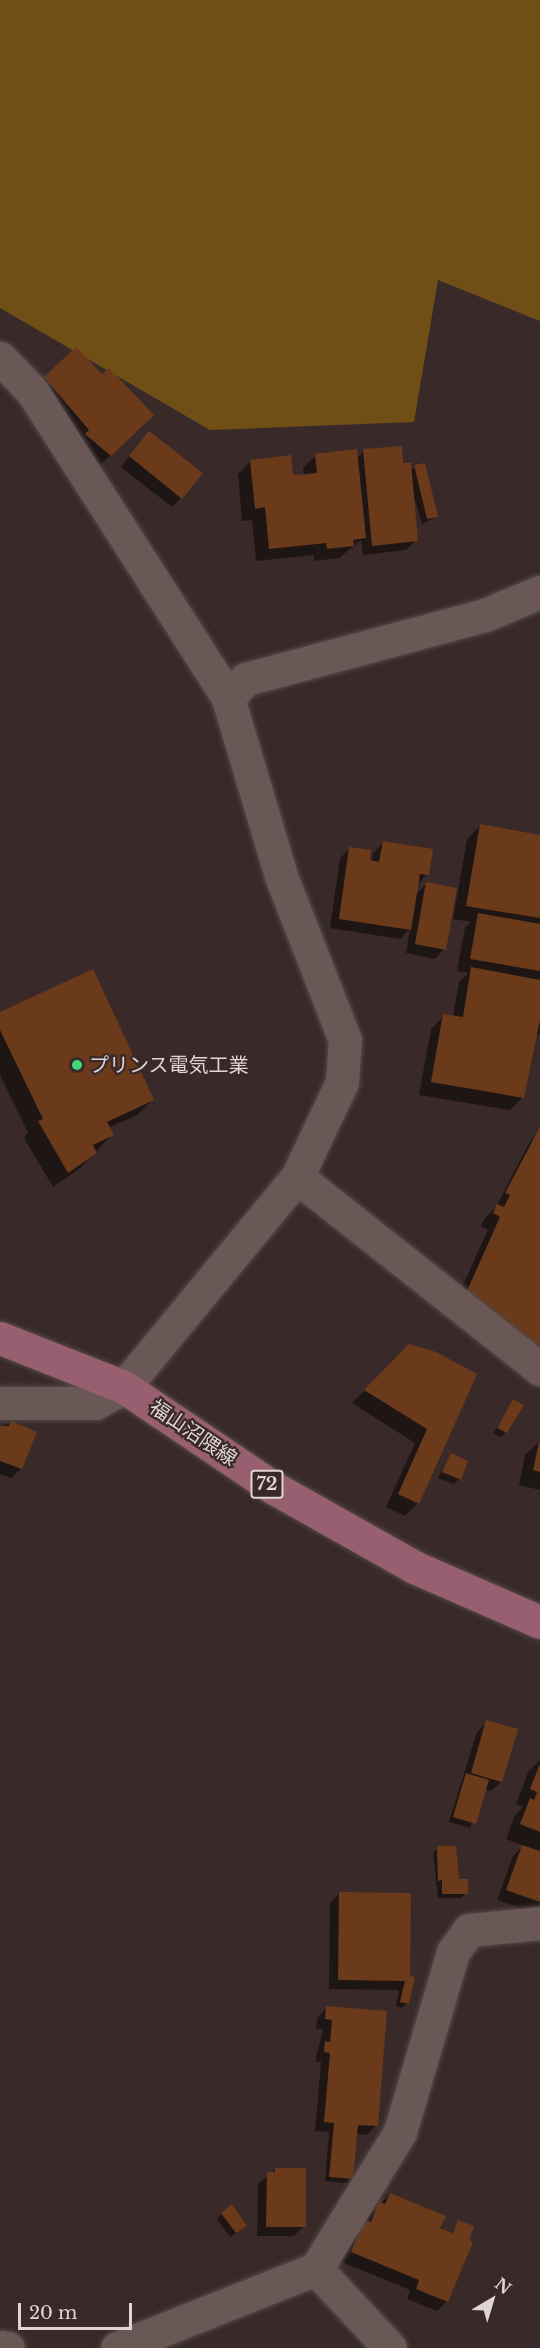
<!DOCTYPE html>
<meta charset="utf-8">
<style>
body{margin:0}
#map{position:relative;width:540px;height:2348px;overflow:hidden;background:#392a29;font-family:"Libre Baskerville","Noto Sans JP",serif}
div>[style]{position:absolute}
.forest>*{inset:0;background:#704f17}
.shadow>*{inset:0;background:#0007}
.building>*{inset:0;background:#6b3a1b}
.roads{filter:drop-shadow(0 0 2px #554948) drop-shadow(0 0 2px #554948)}
.minor>*{height:33px;margin:-16.5px;padding:0 16.5px;transform-origin:16.5px;border-radius:16.5px;background:#695856}
.major>*{height:33px;margin:-16.5px;padding:0 16.5px;transform-origin:16.5px;border-radius:16.5px;background:#975f6f}
.dots>*{width:16px;height:16px;translate:-50% -50%;box-sizing:border-box;border:3px solid #392a29;border-radius:50%}
span{translate:-50% -50%;white-space:nowrap;text-align:center;line-height:1.15;-webkit-text-stroke:4.5px #392a29;paint-order:stroke}
.shield-label span{padding:2px 4px;background:#392a29;border:2px solid;border-radius:4px;-webkit-text-stroke-width:0}
.shield-label{font-size:18px;color:#dfd5d4;font-weight:700}
.poi-label{font-size:20px;color:#dfd5d4}
.left{translate:0 -50%;text-align:left}
.street-label{font-size:20px;color:#dfd5d4}
.north{position:absolute;left:462px;top:2270px;width:60px;height:60px;-webkit-text-stroke:4px #392a29;paint-order:stroke;rotate:38deg;font-size:16px;font-weight:700;line-height:24px;text-align:center;color:#dfd5d4}
.north::after{content:'';display:block;margin:auto;width:21px;height:27px;background:#dfd5d4;clip-path:polygon(50% 0,100% 100%,50% 72%,0 100%)}
.scale{position:absolute;left:18px;top:2303px;width:114px;height:27px;box-sizing:border-box;border:3px solid #dfd5d4;border-top:0;padding-left:8px;font-size:18px;line-height:21px;white-space:nowrap;color:#dfd5d4;-webkit-text-stroke:4px #392a29;paint-order:stroke}
</style>
<div id="map">
<div class="forest">
<div style="clip-path:polygon(0 0,540px 0,540px 321px,438px 280px,414px 422px,210px 430px,0 308px)"></div>
</div>
<div class="shadow">
<div style="clip-path:polygon(45px 378px,143px 425px,100px 465px,76px 445px,36px 388px)"></div>
<div style="clip-path:polygon(140px 443px,181px 498px,172px 507px,121px 467px)"></div>
<div style="clip-path:polygon(364px 451px,410px 471px,415px 466px,436px 517px,422px 524px,411px 486px,416px 540px,406px 550px,363px 555px,361px 540px,339px 558px,314px 561px,314px 555px,256px 561px,252px 520px,242px 521px,238px 474px,251px 461px,292px 477px,304px 476px,303px 468px,316px 455px,356px 459px)"></div>
<div style="clip-path:polygon(480px 826px,540px 837px,540px 1035px,533px 1034px,523px 1097px,510px 1110px,419px 1095px,431px 1029px,444px 1016px,453px 1017px,459px 982px,468px 973px,457px 971px,465px 927px,471px 922px,453px 919px,467px 839px)"></div>
<div style="clip-path:polygon(383px 843px,427px 874px,418px 884px,415px 895px,426px 884px,444px 949px,435px 959px,406px 953px,410px 929px,400px 939px,330px 928px,340px 858px,350px 848px,372px 862px,373px 853px)"></div>
<div style="clip-path:polygon(0 1014px,152px 1100px,137px 1115px,108px 1128px,112px 1135px,80px 1168px,53px 1187px,24px 1138px,28px 1133px,0 1075px)"></div>
<div style="clip-path:polygon(540px 1132px,540px 1361px,458px 1296px,488px 1230px,481px 1226px,484px 1219px,496px 1207px,529px 1143px)"></div>
<div style="clip-path:polygon(409px 1346px,475px 1375px,418px 1503px,405px 1516px,386px 1507px,415px 1443px,352px 1403px)"></div>
<div style="clip-path:polygon(514px 1401px,506px 1432px,501px 1437px,493px 1433px)"></div>
<div style="clip-path:polygon(11px 1423px,21px 1469px,11px 1478px,0 1474px,0 1427px)"></div>
<div style="clip-path:polygon(540px 1441px,540px 1490px,519px 1485px,525px 1455px)"></div>
<div style="clip-path:polygon(451px 1455px,459px 1479px,454px 1484px,438px 1478px)"></div>
<div style="clip-path:polygon(487px 1722px,501px 1782px,491px 1791px,485px 1790px,470px 1828px,449px 1822px,477px 1732px)"></div>
<div style="clip-path:polygon(540px 1760px,540px 1904px,532px 1912px,497px 1900px,513px 1856px,523px 1846px,506px 1839px,515px 1815px,523px 1807px,516px 1804px,528px 1772px)"></div>
<div style="clip-path:polygon(438px 1848px,466px 1893px,461px 1898px,438px 1898px,433px 1853px)"></div>
<div style="clip-path:polygon(340px 1893px,410px 1894px,407px 2003px,402px 2008px,396px 2006px,399px 1990px,329px 1989px,330px 1903px)"></div>
<div style="clip-path:polygon(327px 2008px,385px 2013px,376px 2125px,367px 2135px,356px 2134px,352px 2178px,347px 2183px,325px 2181px,329px 2132px,315px 2131px,321px 2062px,315px 2062px,323px 2029px,316px 2029px,317px 2018px)"></div>
<div style="clip-path:polygon(276px 2169px,304px 2226px,294px 2236px,257px 2236px,258px 2184px)"></div>
<div style="clip-path:polygon(390px 2194px,451px 2234px,459px 2222px,447px 2301px,437px 2311px,407px 2299px,410px 2290px,342px 2262px,355px 2231px)"></div>
<div style="clip-path:polygon(222px 2214px,240px 2230px,230px 2237px,217px 2219px)"></div>
</div>
<div class="building">
<div style="clip-path:polygon(76px 347px,102px 374px,109px 368px,154px 415px,111px 456px,85px 434px,89px 430px,44px 377px)"></div>
<div style="clip-path:polygon(149px 431px,203px 473px,182px 499px,129px 456px)"></div>
<div style="clip-path:polygon(402px 446px,403px 463px,411px 463px,418px 541px,372px 546px,363px 449px)"></div>
<div style="clip-path:polygon(357px 449px,366px 538px,353px 540px,354px 546px,327px 549px,326px 543px,269px 549px,265px 507px,255px 509px,250px 460px,291px 455px,293px 475px,317px 473px,315px 454px)"></div>
<div style="clip-path:polygon(425px 463px,438px 517px,427px 519px,414px 465px)"></div>
<div style="clip-path:polygon(480px 824px,540px 835px,540px 918px,466px 906px)"></div>
<div style="clip-path:polygon(383px 841px,433px 849px,429px 875px,420px 874px,411px 930px,339px 919px,349px 847px,371px 850px,370px 860px,379px 862px)"></div>
<div style="clip-path:polygon(426px 882px,457px 888px,446px 950px,415px 944px)"></div>
<div style="clip-path:polygon(478px 913px,540px 924px,540px 971px,470px 959px)"></div>
<div style="clip-path:polygon(471px 967px,540px 980px,540px 1020px,524px 1098px,431px 1082px,443px 1014px,463px 1017px)"></div>
<div style="clip-path:polygon(93px 969px,154px 1100px,107px 1122px,114px 1135px,93px 1145px,97px 1153px,68px 1173px,38px 1121px,43px 1119px,0 1030px,0 1012px)"></div>
<div style="clip-path:polygon(540px 1127px,540px 1347px,527px 1341px,467px 1291px,500px 1217px,493px 1213px,497px 1204px,504px 1207px,510px 1195px,505px 1193px)"></div>
<div style="clip-path:polygon(409px 1344px,436px 1352px,477px 1374px,419px 1504px,398px 1494px,427px 1429px,364px 1390px)"></div>
<div style="clip-path:polygon(513px 1399px,524px 1405px,507px 1433px,497px 1428px)"></div>
<div style="clip-path:polygon(11px 1421px,37px 1432px,22px 1469px,0 1461px,0 1426px,9px 1426px)"></div>
<div style="clip-path:polygon(539px 1442px,540px 1442px,540px 1472px,533px 1470px)"></div>
<div style="clip-path:polygon(451px 1453px,468px 1461px,461px 1480px,442px 1472px)"></div>
<div style="clip-path:polygon(486px 1720px,518px 1729px,502px 1782px,471px 1773px)"></div>
<div style="clip-path:polygon(540px 1764px,540px 1832px,520px 1824px,530px 1798px,534px 1800px,537px 1792px,530px 1789px)"></div>
<div style="clip-path:polygon(466px 1773px,489px 1780px,476px 1824px,453px 1817px)"></div>
<div style="clip-path:polygon(522px 1845px,540px 1851px,540px 1902px,506px 1890px)"></div>
<div style="clip-path:polygon(437px 1846px,456px 1846px,459px 1879px,468px 1879px,468px 1894px,442px 1894px,442px 1880px,438px 1881px)"></div>
<div style="clip-path:polygon(339px 1892px,411px 1893px,410px 1976px,415px 1977px,409px 2004px,400px 2002px,405px 1981px,338px 1980px)"></div>
<div style="clip-path:polygon(326px 2006px,387px 2011px,378px 2126px,358px 2125px,353px 2179px,329px 2177px,334px 2123px,324px 2122px,330px 2053px,324px 2052px,325px 2041px,330px 2042px,332px 2020px,325px 2019px)"></div>
<div style="clip-path:polygon(275px 2168px,306px 2168px,306px 2227px,266px 2227px,267px 2172px,275px 2172px)"></div>
<div style="clip-path:polygon(390px 2193px,446px 2216px,440px 2228px,453px 2233px,458px 2220px,474px 2226px,469px 2240px,473px 2242px,448px 2302px,416px 2289px,419px 2280px,351px 2252px,364px 2220px,371px 2222px,379px 2201px,385px 2204px)"></div>
<div style="clip-path:polygon(232px 2204px,247px 2226px,236px 2233px,221px 2213px)"></div>
</div>
<div class="roads">
<div class="minor">
<div style="left:0;top:358px;width:46px;rotate:45.9deg"></div>
<div style="left:32px;top:391px;width:364px;rotate:57.4deg"></div>
<div style="left:228px;top:698px;width:186px;rotate:73.4deg"></div>
<div style="left:281px;top:876px;width:176px;rotate:68.7deg"></div>
<div style="left:345px;top:1040px;width:42px;rotate:94.1deg"></div>
<div style="left:342px;top:1082px;width:105px;rotate:115.3deg"></div>
<div style="left:297px;top:1177px;width:272px;rotate:129.5deg"></div>
<div style="left:124px;top:1387px;width:33px;rotate:151deg"></div>
<div style="left:95px;top:1403px;width:95px;rotate:180deg"></div>
<div style="left:228px;top:698px;width:26px;rotate:-47deg"></div>
<div style="left:246px;top:679px;width:247px;rotate:-15deg"></div>
<div style="left:485px;top:615px;width:60px;rotate:-22.7deg"></div>
<div style="left:297px;top:1177px;width:310px;rotate:38.3deg"></div>
<div style="left:0;top:2347px;width:8px;rotate:7deg"></div>
<div style="left:117px;top:2348px;width:214px;rotate:-21.7deg"></div>
<div style="left:390px;top:2348px;width:108px;rotate:-133.1deg"></div>
<div style="left:316px;top:2269px;width:161px;rotate:-58.5deg"></div>
<div style="left:400px;top:2132px;width:188px;rotate:-73.6deg"></div>
<div style="left:453px;top:1952px;width:27px;rotate:-54deg"></div>
<div style="left:469px;top:1930px;width:71px;rotate:-5.6deg"></div>
</div>
<div class="major">
<div style="left:0;top:1338px;width:133px;rotate:21.6deg"></div>
<div style="left:124px;top:1387px;width:181px;rotate:34deg"></div>
<div style="left:274px;top:1488px;width:161px;rotate:29.4deg"></div>
<div style="left:414px;top:1567px;width:137px;rotate:23.6deg"></div>
</div>
</div>
<div class="dots">
<div style="left:77px;top:1065px;background:#43d77b"></div>
</div>
<div class="shield-label">
<span style="left:267px;top:1484px">72</span>
</div>
<div class="poi-label">
<span class="left" style="left:89px;top:1065px">プリンス電気工業</span>
</div>
<div class="street-label">
<span style="left:193px;top:1433px;rotate:34deg">福山沼隈線</span>
</div>
<div class="north">N</div>
<div class="scale">20 m</div>
</div>
